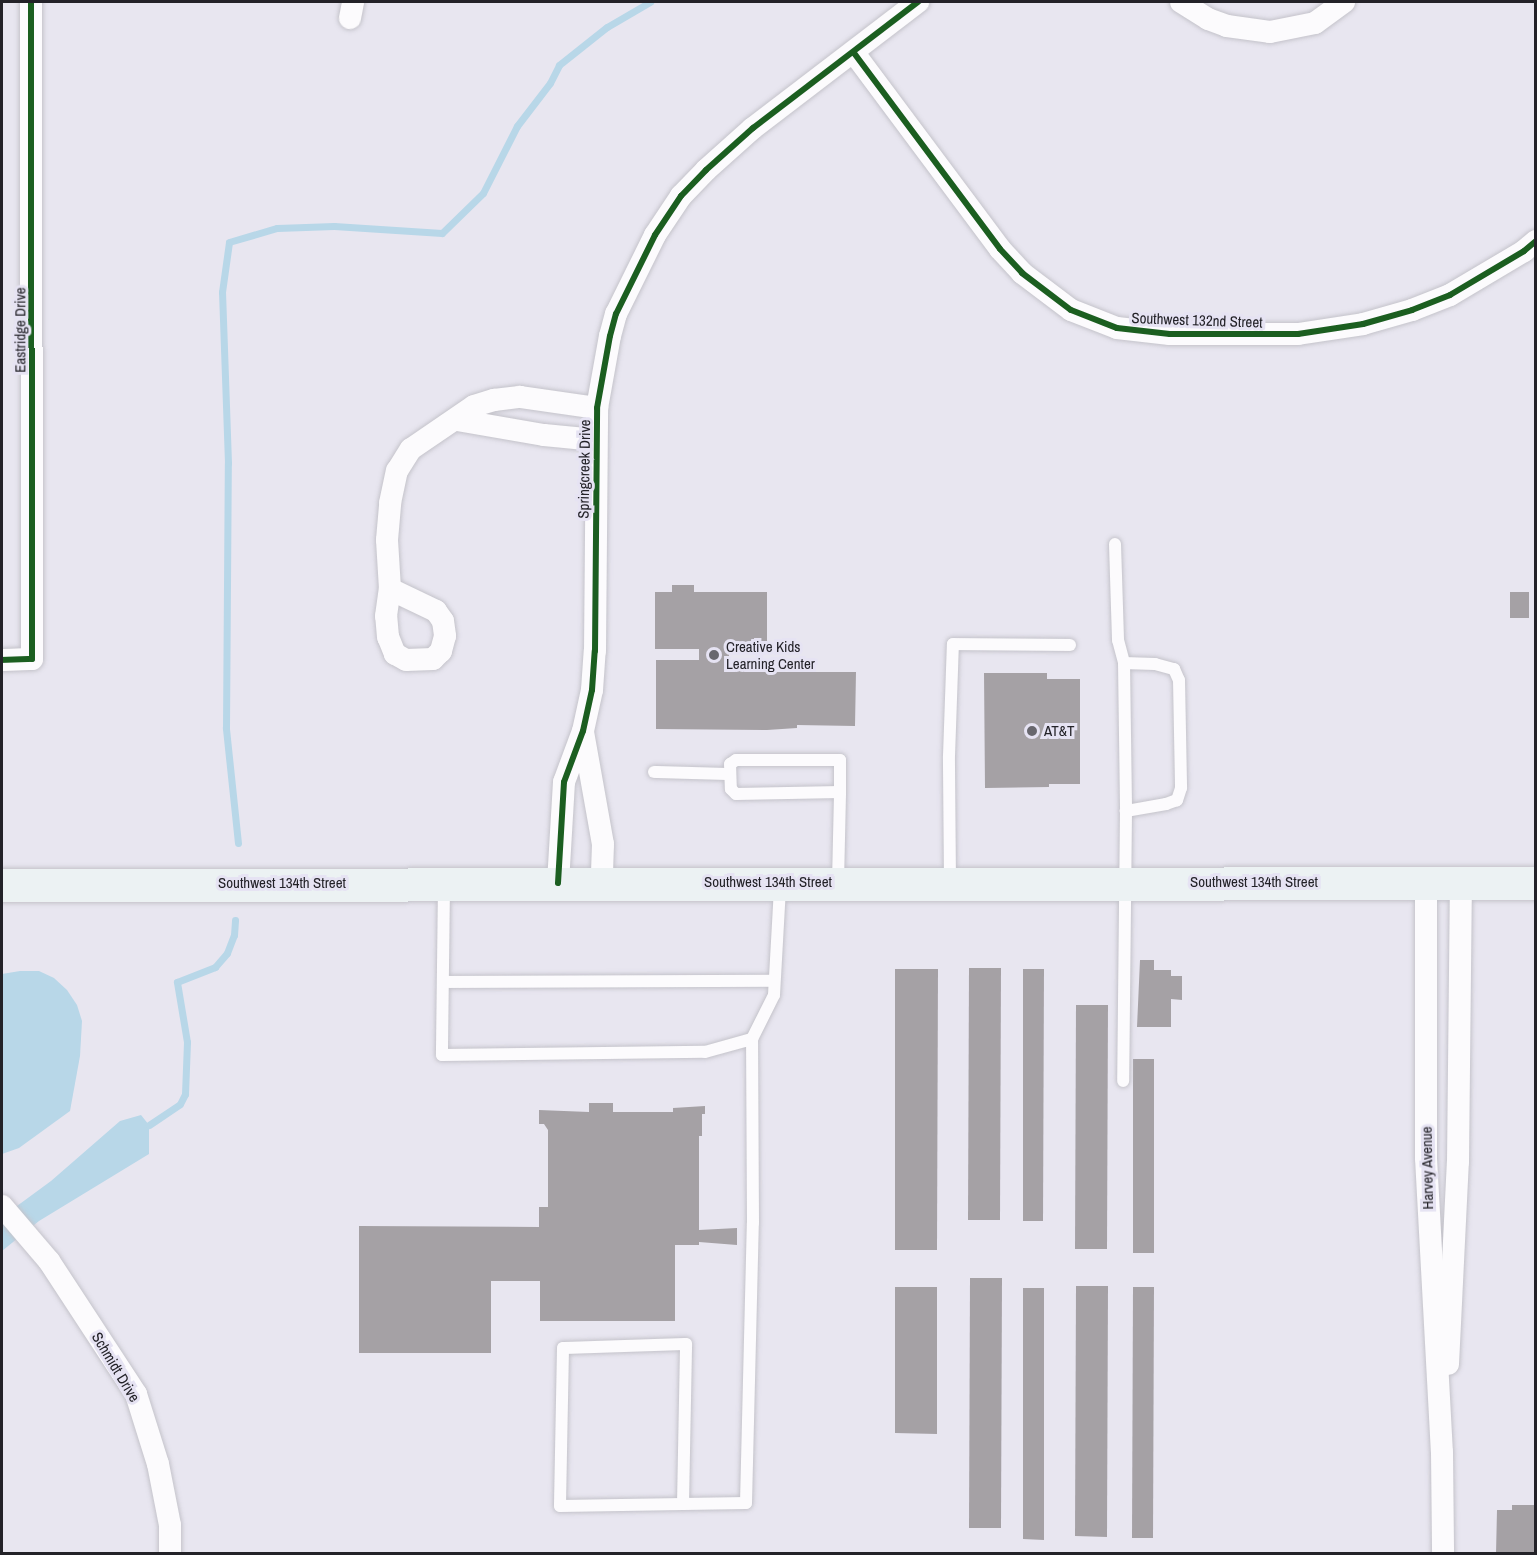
<!DOCTYPE html>
<style>
body{margin:0}
#map{position:relative;width:1537px;height:1555px;overflow:hidden;background:#e8e6f0;font-family:"Archivo Narrow",sans-serif}
div>[style]{position:absolute}
.water>*{inset:0;background:#b8d7e8}
.stream>*{height:7px;margin:-3.5px;padding:0 3.5px;transform-origin:3.5px;border-radius:3.5px;background:#b8d7e8}
.building>*{inset:0;background:#a5a1a5}
.roads{filter:drop-shadow(0 0 2px #c4c3ca) drop-shadow(0 0 2px #c4c3ca)}
.service>*{height:12px;margin:-6px;padding:0 6px;transform-origin:6px;border-radius:6px;background:#fcfbfd}
.minor>*{height:22px;margin:-11px;padding:0 11px;transform-origin:11px;border-radius:11px;background:#fcfbfd}
.secondary>*{height:33px;margin:-16.5px;padding:0 16.5px;transform-origin:16.5px;border-radius:16.5px;background:#ecf2f3}
.cycleway>*{height:6px;margin:-3px;padding:0 3px;transform-origin:3px;border-radius:3px;background:#1b5e20}
.dots>*{width:16px;height:16px;translate:-50% -50%;box-sizing:border-box;border:3px solid #e6e3f3;border-radius:50%}
span{translate:-50% -50%;white-space:nowrap;text-align:center;line-height:1.15;-webkit-text-stroke:6px #e6e3f3;paint-order:stroke}
.street-label{font-size:15px;color:#232228}
.poi-label{font-size:15px;color:#232228}
.left{translate:0 -50%;text-align:left}
.frame{position:absolute;inset:0;border:3px solid #232228;pointer-events:none}
</style>
<div id="map">
<div class="water">
<div style="clip-path:polygon(20px 971px,39px 971px,54px 978px,67px 990px,77px 1005px,82px 1021px,80px 1056px,70px 1111px,19px 1148px,2px 1154px,2px 974px)"></div>
<div style="clip-path:polygon(141px 1115px,149px 1125px,149px 1154px,39px 1221px,2px 1251px,2px 1217px,51px 1181px,120px 1121px)"></div>
</div>
<div class="stream">
<div style="left:238px;top:843px;width:116px;rotate:-96deg"></div>
<div style="left:226px;top:728px;width:265px;rotate:-89.6deg"></div>
<div style="left:228px;top:463px;width:171px;rotate:-92deg"></div>
<div style="left:222px;top:292px;width:50px;rotate:-82deg"></div>
<div style="left:229px;top:242px;width:50px;rotate:-16.3deg"></div>
<div style="left:277px;top:228px;width:57px;rotate:-2deg"></div>
<div style="left:334px;top:226px;width:108px;rotate:3.7deg"></div>
<div style="left:442px;top:233px;width:57px;rotate:-44.3deg"></div>
<div style="left:483px;top:193px;width:75px;rotate:-63.1deg"></div>
<div style="left:517px;top:126px;width:54px;rotate:-52.5deg"></div>
<div style="left:550px;top:83px;width:20px;rotate:-63deg"></div>
<div style="left:559px;top:65px;width:61px;rotate:-38.4deg"></div>
<div style="left:607px;top:27px;width:50px;rotate:-30.2deg"></div>
<div style="left:149px;top:1125px;width:37px;rotate:-34deg"></div>
<div style="left:180px;top:1104px;width:11px;rotate:-63deg"></div>
<div style="left:185px;top:1094px;width:52px;rotate:-87.8deg"></div>
<div style="left:187px;top:1042px;width:61px;rotate:-99.5deg"></div>
<div style="left:177px;top:982px;width:41px;rotate:-21.5deg"></div>
<div style="left:215px;top:967px;width:18px;rotate:-49deg"></div>
<div style="left:227px;top:953px;width:19px;rotate:-69deg"></div>
<div style="left:234px;top:935px;width:15px;rotate:-86deg"></div>
</div>
<div class="building">
<div style="clip-path:polygon(672px 585px,694px 585px,694px 592px,767px 592px,767px 649px,729px 649px,729px 668px,752px 668px,752px 672px,856px 672px,855px 726px,797px 725px,797px 728px,767px 730px,656px 729px,656px 660px,699px 660px,699px 649px,655px 649px,655px 592px,672px 592px)"></div>
<div style="clip-path:polygon(1510px 592px,1529px 592px,1529px 618px,1510px 618px)"></div>
<div style="clip-path:polygon(984px 673px,1047px 673px,1047px 679px,1080px 679px,1080px 784px,1049px 784px,1049px 787px,985px 788px)"></div>
<div style="clip-path:polygon(1140px 960px,1154px 960px,1154px 970px,1171px 970px,1171px 976px,1182px 976px,1182px 1000px,1171px 999px,1171px 1027px,1137px 1027px)"></div>
<div style="clip-path:polygon(969px 968px,1001px 968px,1000px 1220px,968px 1220px)"></div>
<div style="clip-path:polygon(895px 969px,938px 969px,937px 1250px,895px 1250px)"></div>
<div style="clip-path:polygon(1023px 969px,1044px 969px,1043px 1221px,1023px 1221px)"></div>
<div style="clip-path:polygon(1076px 1005px,1108px 1005px,1107px 1249px,1075px 1249px)"></div>
<div style="clip-path:polygon(1133px 1059px,1154px 1059px,1154px 1253px,1133px 1253px)"></div>
<div style="clip-path:polygon(589px 1103px,613px 1103px,613px 1112px,673px 1112px,673px 1108px,705px 1106px,705px 1114px,702px 1114px,702px 1136px,699px 1136px,699px 1230px,737px 1228px,737px 1245px,699px 1242px,699px 1245px,675px 1245px,675px 1321px,540px 1321px,540px 1281px,491px 1281px,491px 1353px,359px 1353px,359px 1226px,539px 1227px,539px 1207px,548px 1207px,548px 1130px,544px 1124px,539px 1124px,539px 1110px,589px 1112px)"></div>
<div style="clip-path:polygon(970px 1278px,1002px 1278px,1001px 1528px,969px 1528px)"></div>
<div style="clip-path:polygon(1076px 1286px,1108px 1286px,1107px 1537px,1075px 1536px)"></div>
<div style="clip-path:polygon(895px 1287px,937px 1287px,937px 1434px,895px 1433px)"></div>
<div style="clip-path:polygon(1133px 1287px,1154px 1287px,1153px 1538px,1132px 1538px)"></div>
<div style="clip-path:polygon(1023px 1288px,1044px 1288px,1044px 1540px,1023px 1539px)"></div>
<div style="clip-path:polygon(1512px 1505px,1536px 1505px,1536px 1554px,1496px 1554px,1497px 1510px,1512px 1510px)"></div>
</div>
<div class="roads">
<div class="service">
<div style="left:1115px;top:544px;width:96px;rotate:88.2deg"></div>
<div style="left:1118px;top:640px;width:24px;rotate:75deg"></div>
<div style="left:1124px;top:663px;width:148px;rotate:89.2deg"></div>
<div style="left:1126px;top:811px;width:270px;rotate:90.6deg"></div>
<div style="left:1124px;top:663px;width:31px;rotate:2deg"></div>
<div style="left:1155px;top:664px;width:20px;rotate:15deg"></div>
<div style="left:1174px;top:669px;width:12px;rotate:66deg"></div>
<div style="left:1179px;top:680px;width:108px;rotate:88.9deg"></div>
<div style="left:1181px;top:788px;width:13px;rotate:108deg"></div>
<div style="left:1177px;top:800px;width:12px;rotate:160deg"></div>
<div style="left:1166px;top:804px;width:41px;rotate:170.1deg"></div>
<div style="left:654px;top:772px;width:76px;rotate:1.5deg"></div>
<div style="left:950px;top:881px;width:125px;rotate:-90.5deg"></div>
<div style="left:949px;top:756px;width:112px;rotate:-88deg"></div>
<div style="left:953px;top:644px;width:117px;rotate:0.5deg"></div>
<div style="left:838px;top:882px;width:90px;rotate:-88.7deg"></div>
<div style="left:840px;top:792px;width:32px;rotate:-90deg"></div>
<div style="left:840px;top:760px;width:104px;rotate:180deg"></div>
<div style="left:736px;top:760px;width:7px;rotate:146deg"></div>
<div style="left:730px;top:764px;width:25px;rotate:88deg"></div>
<div style="left:731px;top:789px;width:7px;rotate:45deg"></div>
<div style="left:736px;top:794px;width:104px;rotate:-1.1deg"></div>
<div style="left:444px;top:885px;width:170px;rotate:90.7deg"></div>
<div style="left:442px;top:1055px;width:263px;rotate:-0.7deg"></div>
<div style="left:705px;top:1052px;width:49px;rotate:-15.5deg"></div>
<div style="left:443px;top:982px;width:331px;rotate:-0.2deg"></div>
<div style="left:683px;top:1504px;width:160px;rotate:-88.9deg"></div>
<div style="left:686px;top:1344px;width:123px;rotate:178.1deg"></div>
<div style="left:563px;top:1348px;width:158px;rotate:91.1deg"></div>
<div style="left:560px;top:1506px;width:123px;rotate:-0.9deg"></div>
<div style="left:683px;top:1504px;width:63px;rotate:-0.9deg"></div>
<div style="left:746px;top:1503px;width:280px;rotate:-88.6deg"></div>
<div style="left:753px;top:1223px;width:184px;rotate:-90.3deg"></div>
<div style="left:752px;top:1039px;width:49px;rotate:-63.4deg"></div>
<div style="left:774px;top:995px;width:108px;rotate:-86.8deg"></div>
</div>
<div class="minor">
<div style="left:1181px;top:2px;width:32px;rotate:32deg"></div>
<div style="left:1208px;top:19px;width:20px;rotate:20deg"></div>
<div style="left:1227px;top:26px;width:43px;rotate:7.9deg"></div>
<div style="left:1270px;top:32px;width:46px;rotate:-11.3deg"></div>
<div style="left:1315px;top:23px;width:36px;rotate:-36deg"></div>
<div style="left:350px;top:18px;width:16px;rotate:-79deg"></div>
<div style="left:854px;top:53px;width:244px;rotate:53.3deg"></div>
<div style="left:1000px;top:249px;width:33px;rotate:47deg"></div>
<div style="left:1022px;top:273px;width:61px;rotate:37.1deg"></div>
<div style="left:1071px;top:310px;width:49px;rotate:21.4deg"></div>
<div style="left:1117px;top:328px;width:53px;rotate:6.5deg"></div>
<div style="left:1170px;top:334px;width:128px"></div>
<div style="left:1298px;top:334px;width:66px;rotate:-8.7deg"></div>
<div style="left:1363px;top:324px;width:51px;rotate:-15.9deg"></div>
<div style="left:1412px;top:310px;width:41px;rotate:-21.5deg"></div>
<div style="left:1450px;top:295px;width:86px;rotate:-30.7deg"></div>
<div style="left:1524px;top:251px;width:16px;rotate:-40deg"></div>
<div style="left:457px;top:420px;width:88px;rotate:9.8deg"></div>
<div style="left:544px;top:435px;width:52px;rotate:5.5deg"></div>
<div style="left:390px;top:589px;width:51px;rotate:25.6deg"></div>
<div style="left:436px;top:611px;width:12px;rotate:55deg"></div>
<div style="left:443px;top:621px;width:15px;rotate:82deg"></div>
<div style="left:445px;top:636px;width:16px;rotate:105deg"></div>
<div style="left:441px;top:651px;width:11px;rotate:135deg"></div>
<div style="left:433px;top:659px;width:27px;rotate:178deg"></div>
<div style="left:406px;top:660px;width:13px;rotate:-151deg"></div>
<div style="left:395px;top:654px;width:18px;rotate:-112deg"></div>
<div style="left:388px;top:637px;width:21px;rotate:-95deg"></div>
<div style="left:386px;top:616px;width:27px;rotate:-82deg"></div>
<div style="left:390px;top:589px;width:49px;rotate:-93.5deg"></div>
<div style="left:387px;top:540px;width:37px;rotate:-85deg"></div>
<div style="left:390px;top:503px;width:33px;rotate:-78deg"></div>
<div style="left:397px;top:471px;width:26px;rotate:-58deg"></div>
<div style="left:411px;top:449px;width:76px;rotate:-34.3deg"></div>
<div style="left:474px;top:406px;width:21px;rotate:-17deg"></div>
<div style="left:494px;top:400px;width:26px;rotate:-7deg"></div>
<div style="left:520px;top:397px;width:78px;rotate:8.1deg"></div>
<div style="left:2px;top:660px;width:30px;rotate:-2deg"></div>
<div style="left:32px;top:659px;width:657px;rotate:-90.09deg"></div>
<div style="left:583px;top:732px;width:114px;rotate:79.9deg"></div>
<div style="left:603px;top:844px;width:38px;rotate:92deg"></div>
<div style="left:1426px;top:882px;width:276px;rotate:90deg"></div>
<div style="left:1426px;top:1158px;width:294px;rotate:86.9deg"></div>
<div style="left:1442px;top:1452px;width:102px;rotate:89.4deg"></div>
<div style="left:558px;top:883px;width:101px;rotate:-86.6deg"></div>
<div style="left:564px;top:782px;width:54px;rotate:-69.6deg"></div>
<div style="left:583px;top:731px;width:42px;rotate:-77.6deg"></div>
<div style="left:592px;top:690px;width:39px;rotate:-86deg"></div>
<div style="left:595px;top:651px;width:243px;rotate:-89.5deg"></div>
<div style="left:597px;top:408px;width:73px;rotate:-79.8deg"></div>
<div style="left:610px;top:336px;width:23px;rotate:-75deg"></div>
<div style="left:616px;top:314px;width:88px;rotate:-63.7deg"></div>
<div style="left:655px;top:235px;width:47px;rotate:-56.3deg"></div>
<div style="left:681px;top:196px;width:36px;rotate:-46deg"></div>
<div style="left:706px;top:170px;width:63px;rotate:-41.8deg"></div>
<div style="left:753px;top:128px;width:208px;rotate:-37.4deg"></div>
<div style="left:2px;top:1206px;width:72px;rotate:49.5deg"></div>
<div style="left:49px;top:1261px;width:159px;rotate:56.8deg"></div>
<div style="left:136px;top:1394px;width:73px;rotate:72.6deg"></div>
<div style="left:158px;top:1464px;width:62px;rotate:78.9deg"></div>
<div style="left:170px;top:1525px;width:29px;rotate:90deg"></div>
<div style="left:1448px;top:1364px;width:202px;rotate:-87.2deg"></div>
<div style="left:1458px;top:1162px;width:279px;rotate:-89.4deg"></div>
</div>
<div class="secondary">
<div style="left:2px;top:885px;width:1534px;rotate:-0.07deg"></div>
</div>
</div>
<div class="cycleway">
<div style="left:854px;top:53px;width:244px;rotate:53.3deg"></div>
<div style="left:1000px;top:249px;width:33px;rotate:47deg"></div>
<div style="left:1022px;top:273px;width:61px;rotate:37.1deg"></div>
<div style="left:1071px;top:310px;width:49px;rotate:21.4deg"></div>
<div style="left:1117px;top:328px;width:53px;rotate:6.5deg"></div>
<div style="left:1170px;top:334px;width:128px"></div>
<div style="left:1298px;top:334px;width:66px;rotate:-8.7deg"></div>
<div style="left:1363px;top:324px;width:51px;rotate:-15.9deg"></div>
<div style="left:1412px;top:310px;width:41px;rotate:-21.5deg"></div>
<div style="left:1450px;top:295px;width:86px;rotate:-30.7deg"></div>
<div style="left:1524px;top:251px;width:16px;rotate:-40deg"></div>
<div style="left:2px;top:660px;width:30px;rotate:-2deg"></div>
<div style="left:32px;top:659px;width:657px;rotate:-90.09deg"></div>
<div style="left:558px;top:883px;width:101px;rotate:-86.6deg"></div>
<div style="left:564px;top:782px;width:54px;rotate:-69.6deg"></div>
<div style="left:583px;top:731px;width:42px;rotate:-77.6deg"></div>
<div style="left:592px;top:690px;width:39px;rotate:-86deg"></div>
<div style="left:595px;top:651px;width:243px;rotate:-89.5deg"></div>
<div style="left:597px;top:408px;width:73px;rotate:-79.8deg"></div>
<div style="left:610px;top:336px;width:23px;rotate:-75deg"></div>
<div style="left:616px;top:314px;width:88px;rotate:-63.7deg"></div>
<div style="left:655px;top:235px;width:47px;rotate:-56.3deg"></div>
<div style="left:681px;top:196px;width:36px;rotate:-46deg"></div>
<div style="left:706px;top:170px;width:63px;rotate:-41.8deg"></div>
<div style="left:753px;top:128px;width:208px;rotate:-37.4deg"></div>
</div>
<div class="dots">
<div style="left:714px;top:655px;background:#68676e"></div>
<div style="left:1032px;top:731px;background:#68676e"></div>
</div>
<div class="street-label">
<span style="left:1197px;top:320px;rotate:2deg">Southwest 132nd Street</span>
<span style="left:20px;top:330px;rotate:-90deg">Eastridge Drive</span>
<span style="left:584px;top:469px;rotate:-89deg">Springcreek Drive</span>
<span style="left:768px;top:882px">Southwest 134th Street</span>
<span style="left:1254px;top:882px">Southwest 134th Street</span>
<span style="left:282px;top:883px">Southwest 134th Street</span>
<span style="left:1427px;top:1168px;rotate:-91deg">Harvey Avenue</span>
<span style="left:116px;top:1367px;rotate:59deg">Schmidt Drive</span>
</div>
<div class="poi-label">
<span class="left" style="left:726px;top:655px">Creative Kids<br>Learning Center</span>
<span class="left" style="left:1044px;top:731px">AT&amp;T</span>
</div>
<div class="frame"></div>
</div>
